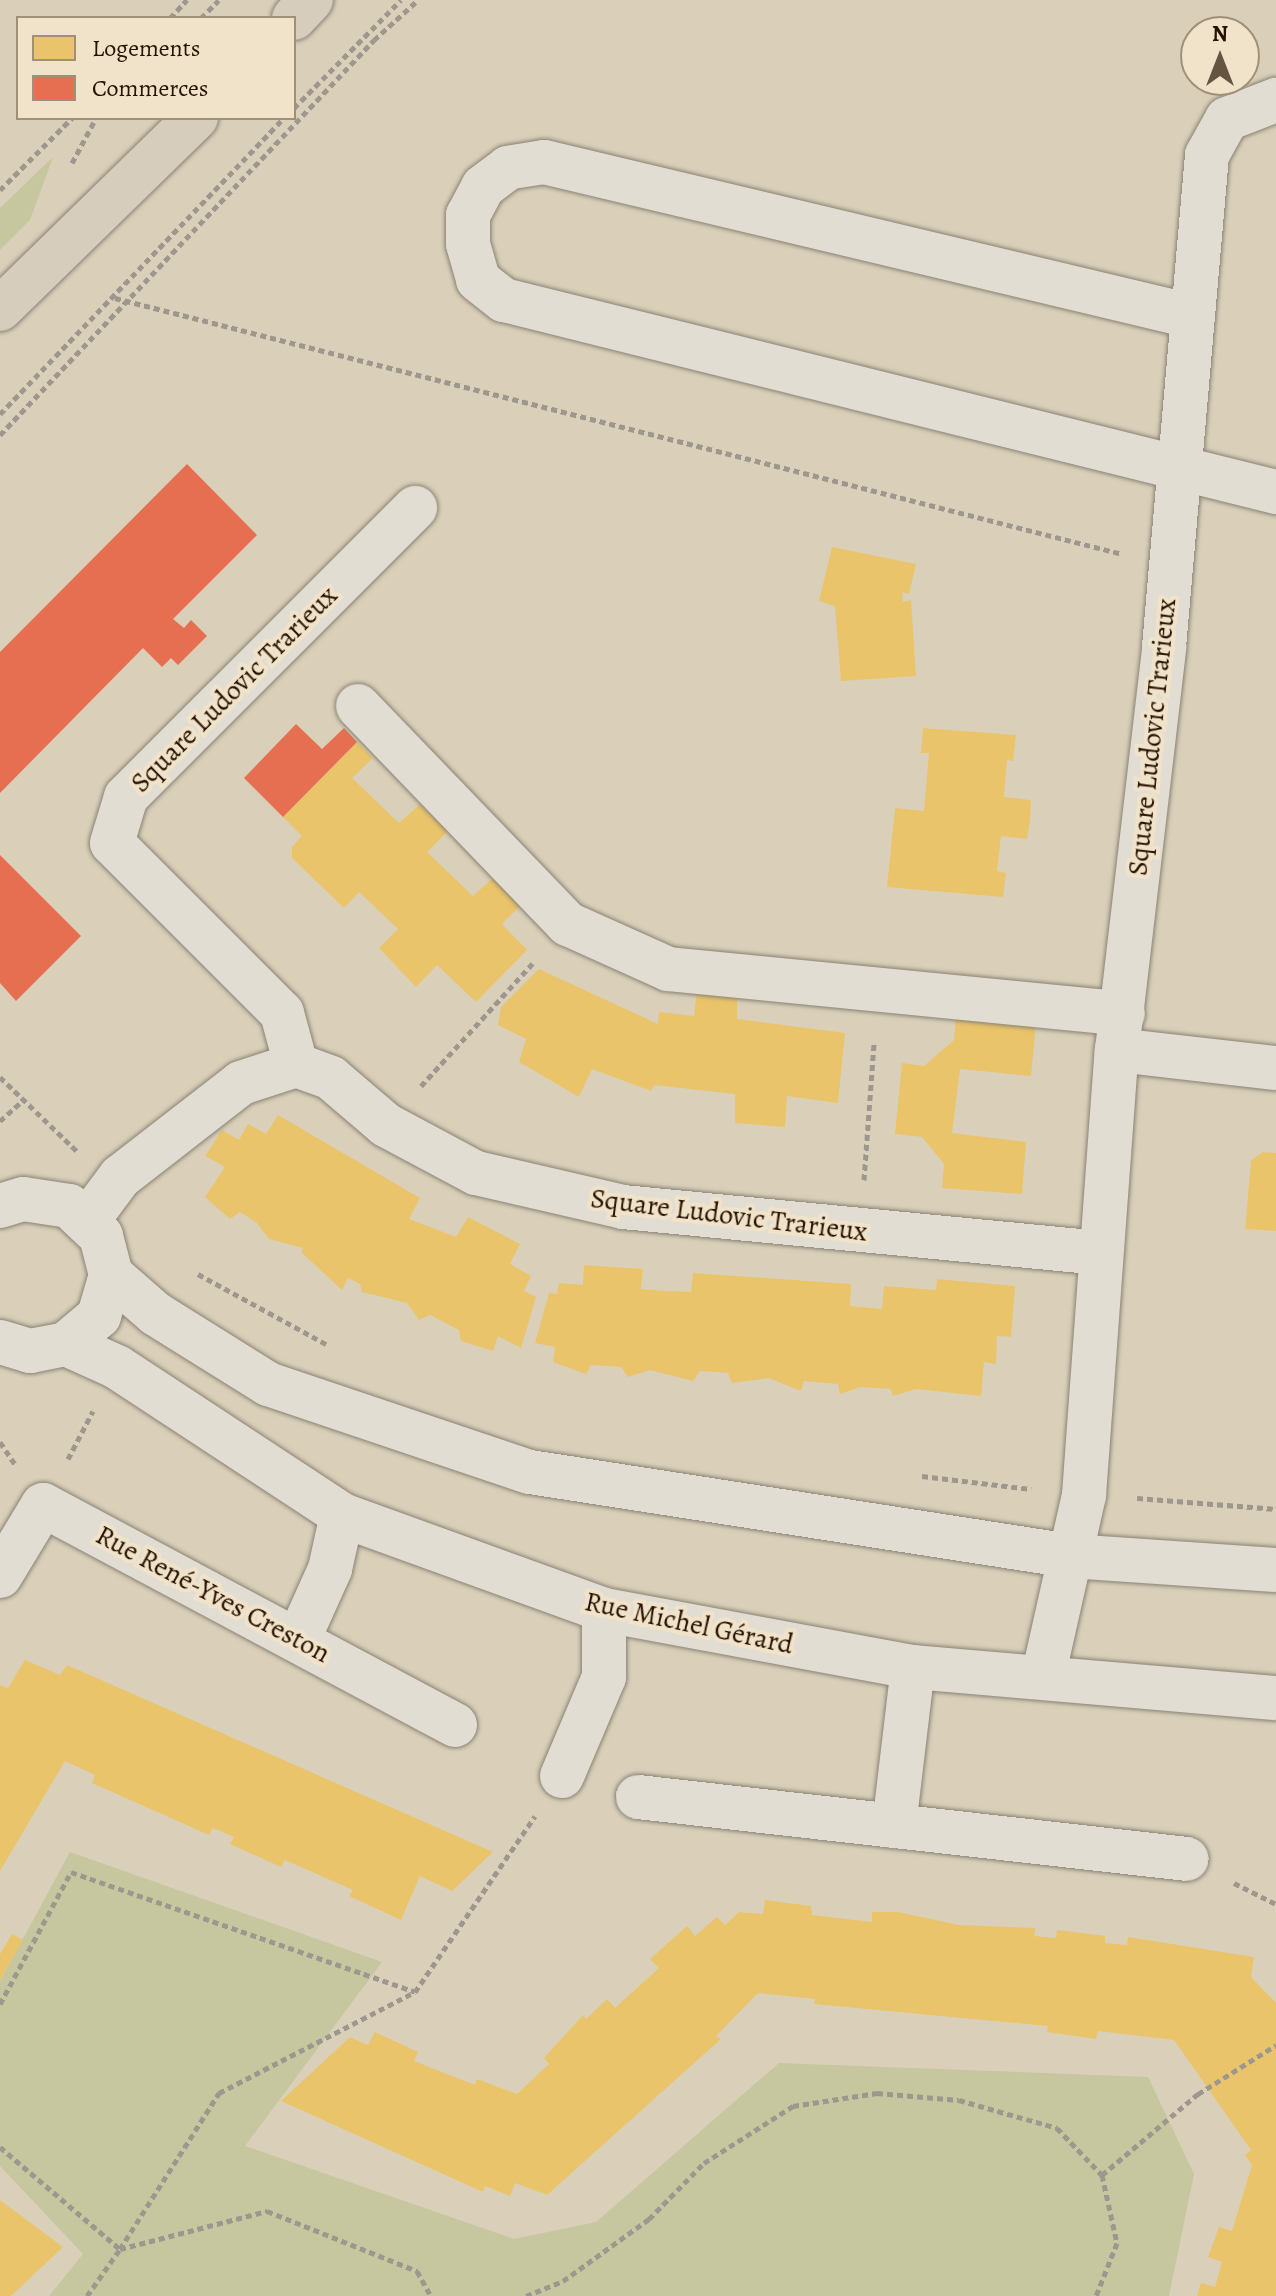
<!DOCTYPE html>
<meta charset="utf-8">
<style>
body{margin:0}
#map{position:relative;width:1276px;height:2296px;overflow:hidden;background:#dad0ba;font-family:Alegreya,serif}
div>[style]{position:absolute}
.green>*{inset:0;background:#c6c69f}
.homes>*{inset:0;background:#e9c46a}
.shops>*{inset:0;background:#e76f51}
.path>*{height:5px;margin-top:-2.5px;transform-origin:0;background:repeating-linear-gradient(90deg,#9e978e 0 6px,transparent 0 10px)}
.roads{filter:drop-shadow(0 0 2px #8a8274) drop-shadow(0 0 2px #8a8274)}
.minor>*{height:44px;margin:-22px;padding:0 22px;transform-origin:22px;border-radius:22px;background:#e2ddd2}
.major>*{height:44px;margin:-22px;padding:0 22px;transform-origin:22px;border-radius:22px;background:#d6cdbd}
span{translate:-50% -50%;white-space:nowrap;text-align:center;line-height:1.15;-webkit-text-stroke:8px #f0e3c9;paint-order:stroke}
.street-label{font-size:28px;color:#271101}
.legend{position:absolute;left:16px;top:16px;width:280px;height:104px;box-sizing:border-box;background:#f0e3c9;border:2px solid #a08f79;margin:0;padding:10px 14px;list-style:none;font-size:24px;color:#271101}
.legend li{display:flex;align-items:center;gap:16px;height:40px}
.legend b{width:40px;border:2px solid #a08f79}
.north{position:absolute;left:1180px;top:16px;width:80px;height:80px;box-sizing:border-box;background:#f0e3c9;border:2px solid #a08f79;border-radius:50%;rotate:0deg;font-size:22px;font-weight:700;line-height:32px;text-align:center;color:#271101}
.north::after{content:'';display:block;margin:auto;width:28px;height:36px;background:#665442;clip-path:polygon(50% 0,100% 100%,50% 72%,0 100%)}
</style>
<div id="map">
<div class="green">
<div style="clip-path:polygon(53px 157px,30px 220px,0 250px,0 208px)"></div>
<div style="clip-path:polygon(70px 1852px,382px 1962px,245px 2146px,514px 2239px,596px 2222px,779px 2063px,1148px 2077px,1194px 2174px,1169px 2296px,49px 2296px,83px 2254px,0 2166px,0 1981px)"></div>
</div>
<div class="homes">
<div style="clip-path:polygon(832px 547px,916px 564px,909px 594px,902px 592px,903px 602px,911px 600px,916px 676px,841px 681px,835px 606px,819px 601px)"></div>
<div style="clip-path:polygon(923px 728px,1016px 735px,1013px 761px,1007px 760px,1004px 797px,1031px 800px,1030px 820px,1027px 839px,1001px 836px,997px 871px,1006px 873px,1003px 897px,887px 887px,895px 808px,924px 811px,929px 753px,921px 753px)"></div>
<div style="clip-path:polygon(357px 742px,373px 758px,352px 778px,399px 823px,420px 804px,448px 831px,427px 852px,473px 896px,495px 876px,524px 902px,502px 924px,527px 950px,476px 1002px,437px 965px,416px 987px,379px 948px,398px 929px,359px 892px,344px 908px,292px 858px,292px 847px,302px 836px,283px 817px)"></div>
<div style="clip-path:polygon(539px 969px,658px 1024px,659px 1012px,694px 1016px,698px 983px,737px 991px,737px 1019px,845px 1033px,838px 1103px,787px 1096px,785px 1127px,735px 1123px,735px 1094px,654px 1085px,651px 1091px,592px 1069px,579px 1097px,519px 1062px,526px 1039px,498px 1025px,501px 1007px)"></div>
<div style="clip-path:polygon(956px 1017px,1036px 1023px,1031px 1076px,960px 1069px,952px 1133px,1026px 1142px,1022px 1194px,942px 1188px,944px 1164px,922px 1137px,895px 1134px,902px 1063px,924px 1066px,954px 1040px)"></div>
<div style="clip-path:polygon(278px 1115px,420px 1198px,409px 1219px,456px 1237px,468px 1217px,520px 1244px,510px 1264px,531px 1276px,524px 1291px,536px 1297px,521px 1348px,498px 1336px,493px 1351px,461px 1341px,459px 1330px,430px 1315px,419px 1320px,407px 1303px,362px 1292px,360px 1284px,348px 1278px,342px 1290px,301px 1252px,303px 1248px,269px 1239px,257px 1223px,240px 1212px,230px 1219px,205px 1197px,225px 1167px,205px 1156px,222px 1130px,239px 1140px,248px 1124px,266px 1134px)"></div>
<div style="clip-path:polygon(1263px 1152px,1276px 1153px,1276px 1231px,1245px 1229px,1251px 1160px)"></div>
<div style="clip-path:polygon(584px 1265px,643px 1269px,641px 1289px,667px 1291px,691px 1292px,693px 1273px,851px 1284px,850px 1306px,882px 1309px,884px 1286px,936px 1290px,937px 1279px,1015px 1286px,1011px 1337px,997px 1336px,996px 1364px,984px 1362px,981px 1396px,916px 1389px,893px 1396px,891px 1389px,860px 1387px,840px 1394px,838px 1384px,804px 1381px,801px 1391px,769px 1378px,732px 1383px,728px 1373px,700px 1371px,693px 1381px,650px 1370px,628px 1377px,621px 1367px,608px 1366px,591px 1365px,586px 1374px,553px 1362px,555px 1347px,535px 1343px,549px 1293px,557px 1294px,559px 1283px,583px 1285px)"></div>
<div style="clip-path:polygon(25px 1660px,60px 1675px,67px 1665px,493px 1852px,452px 1891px,420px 1876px,401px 1920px,349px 1896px,353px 1890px,285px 1860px,281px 1867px,230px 1844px,234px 1837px,213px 1828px,209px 1835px,92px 1783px,95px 1775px,65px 1761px,0 1871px,0 1685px,8px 1688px)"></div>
<div style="clip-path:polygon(765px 1900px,811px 1906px,812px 1915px,872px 1922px,872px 1912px,898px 1912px,959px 1925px,1035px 1928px,1034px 1936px,1056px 1938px,1057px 1930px,1105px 1936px,1105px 1943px,1127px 1945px,1128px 1937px,1254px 1957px,1251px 1977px,1276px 2003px,1276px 2296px,1197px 2296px,1201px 2283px,1215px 2287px,1222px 2262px,1208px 2257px,1219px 2227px,1232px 2231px,1252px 2165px,1245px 2155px,1251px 2150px,1174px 2040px,1098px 2031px,1096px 2039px,1047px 2032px,1048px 2026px,814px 2004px,815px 1999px,758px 1993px,716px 2036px,721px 2039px,547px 2195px,515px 2183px,510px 2196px,485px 2186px,483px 2192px,281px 2101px,350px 2037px,368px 2045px,375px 2032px,418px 2052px,414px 2061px,475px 2085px,477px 2079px,517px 2094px,549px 2064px,544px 2058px,583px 2015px,586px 2019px,607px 1999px,615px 2008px,659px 1968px,650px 1959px,687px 1926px,695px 1936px,717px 1917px,725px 1925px,739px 1912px,763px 1914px)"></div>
<div style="clip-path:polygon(12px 1934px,23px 1940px,0 1980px,0 1954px)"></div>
<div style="clip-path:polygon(0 2200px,63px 2247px,11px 2296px,0 2296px)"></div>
</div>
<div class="shops">
<div style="clip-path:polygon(187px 464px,257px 535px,173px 619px,184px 628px,191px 620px,207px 636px,178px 665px,171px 658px,162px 667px,143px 648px,0 793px,0 652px)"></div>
<div style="clip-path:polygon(296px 724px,322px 749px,344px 728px,357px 742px,283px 817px,244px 778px)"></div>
<div style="clip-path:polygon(0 855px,81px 936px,16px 1001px,0 983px)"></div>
</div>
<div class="path">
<div style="left:170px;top:18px;width:25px;rotate:-47deg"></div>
<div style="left:201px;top:18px;width:25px;rotate:-45deg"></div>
<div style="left:294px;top:108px;width:152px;rotate:-45.3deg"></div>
<div style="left:72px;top:163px;width:51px;rotate:-61.9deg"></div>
<div style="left:0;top:190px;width:102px;rotate:-45deg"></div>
<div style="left:115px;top:298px;width:1039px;rotate:14.26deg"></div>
<div style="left:0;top:414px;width:410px;rotate:-46.2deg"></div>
<div style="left:0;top:435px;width:544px;rotate:-46.56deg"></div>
<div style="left:374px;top:40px;width:59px;rotate:-42.3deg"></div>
<div style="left:0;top:1077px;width:107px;rotate:43.9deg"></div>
<div style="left:421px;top:1086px;width:166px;rotate:-47.7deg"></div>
<div style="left:0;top:1121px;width:31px;rotate:-42deg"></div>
<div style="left:864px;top:1180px;width:137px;rotate:-85.8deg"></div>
<div style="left:198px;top:1274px;width:146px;rotate:28.7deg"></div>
<div style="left:0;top:1442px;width:27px;rotate:56deg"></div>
<div style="left:68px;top:1459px;width:54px;rotate:-62.5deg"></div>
<div style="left:922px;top:1476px;width:110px;rotate:6.8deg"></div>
<div style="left:1137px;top:1498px;width:139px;rotate:4.5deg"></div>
<div style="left:1234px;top:1883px;width:47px;rotate:26.6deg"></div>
<div style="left:0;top:2004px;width:150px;rotate:-61.7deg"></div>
<div style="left:71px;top:1872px;width:364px;rotate:19.2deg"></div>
<div style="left:415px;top:1992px;width:213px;rotate:-55.7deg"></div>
<div style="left:0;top:2147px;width:157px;rotate:40.4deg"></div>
<div style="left:120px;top:2249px;width:185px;rotate:-57.6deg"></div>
<div style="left:219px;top:2093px;width:220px;rotate:-27.3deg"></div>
<div style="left:1102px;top:2175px;width:126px;rotate:-40.2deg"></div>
<div style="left:1198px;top:2094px;width:92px;rotate:-32.1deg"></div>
<div style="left:87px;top:2296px;width:57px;rotate:-54.9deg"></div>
<div style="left:120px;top:2249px;width:152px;rotate:-14.5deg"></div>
<div style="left:267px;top:2211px;width:162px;rotate:21.8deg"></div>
<div style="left:417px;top:2271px;width:29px;rotate:61deg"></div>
<div style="left:526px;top:2296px;width:40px;rotate:-22deg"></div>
<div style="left:563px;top:2281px;width:106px;rotate:-35.8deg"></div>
<div style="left:649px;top:2219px;width:78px;rotate:-45.5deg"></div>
<div style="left:704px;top:2163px;width:106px;rotate:-32.6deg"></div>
<div style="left:793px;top:2106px;width:85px;rotate:-8.8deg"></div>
<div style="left:877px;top:2093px;width:82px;rotate:4.9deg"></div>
<div style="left:959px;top:2100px;width:102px;rotate:15.9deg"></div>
<div style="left:1057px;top:2128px;width:65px;rotate:46.2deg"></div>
<div style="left:1102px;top:2175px;width:70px;rotate:77.6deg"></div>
<div style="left:1117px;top:2243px;width:57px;rotate:111.6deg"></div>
</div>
<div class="roads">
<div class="minor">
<div style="left:1191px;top:316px;width:665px;rotate:-166.61deg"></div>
<div style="left:544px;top:162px;width:36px;rotate:171deg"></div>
<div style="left:508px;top:168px;width:31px;rotate:143deg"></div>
<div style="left:483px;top:187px;width:32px;rotate:118deg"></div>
<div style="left:468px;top:215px;width:29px;rotate:90deg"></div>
<div style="left:468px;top:244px;width:37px;rotate:74deg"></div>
<div style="left:478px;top:280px;width:33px;rotate:38deg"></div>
<div style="left:504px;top:300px;width:796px;rotate:13.97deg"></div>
<div style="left:358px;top:706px;width:303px;rotate:46.1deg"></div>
<div style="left:568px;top:924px;width:110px;rotate:24.2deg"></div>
<div style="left:668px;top:969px;width:457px;rotate:5.6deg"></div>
<div style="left:1117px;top:1050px;width:160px;rotate:6.5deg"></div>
<div style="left:296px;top:1065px;width:54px;rotate:-105.1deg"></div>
<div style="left:282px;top:1013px;width:240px;rotate:-135deg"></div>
<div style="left:112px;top:843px;width:48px;rotate:-73.1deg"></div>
<div style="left:126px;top:797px;width:409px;rotate:-45deg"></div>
<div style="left:0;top:1206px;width:24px;rotate:-17deg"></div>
<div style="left:23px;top:1199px;width:47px;rotate:8.7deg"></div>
<div style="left:69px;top:1206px;width:44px;rotate:43.2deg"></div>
<div style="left:101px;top:1236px;width:40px;rotate:75.6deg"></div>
<div style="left:111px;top:1275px;width:43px;rotate:106.3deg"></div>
<div style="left:99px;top:1316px;width:43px;rotate:139.7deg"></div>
<div style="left:66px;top:1344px;width:37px;rotate:169deg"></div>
<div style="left:30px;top:1351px;width:31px;rotate:-163deg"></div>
<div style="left:88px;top:1220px;width:54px;rotate:-53.3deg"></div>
<div style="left:120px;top:1177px;width:153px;rotate:-37.8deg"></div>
<div style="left:241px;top:1083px;width:58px;rotate:-18.1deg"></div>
<div style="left:296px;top:1065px;width:37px;rotate:20deg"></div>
<div style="left:331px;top:1078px;width:72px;rotate:40.5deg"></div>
<div style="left:386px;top:1125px;width:102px;rotate:28.1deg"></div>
<div style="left:476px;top:1173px;width:151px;rotate:13deg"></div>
<div style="left:623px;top:1207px;width:479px;rotate:5.5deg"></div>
<div style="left:111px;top:1275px;width:60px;rotate:40.9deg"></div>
<div style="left:156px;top:1314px;width:132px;rotate:32deg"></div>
<div style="left:268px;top:1384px;width:276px;rotate:18.6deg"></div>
<div style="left:530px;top:1472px;width:546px;rotate:8.84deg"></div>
<div style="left:1070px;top:1556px;width:206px;rotate:3.9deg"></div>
<div style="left:66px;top:1344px;width:56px;rotate:24.3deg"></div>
<div style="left:117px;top:1367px;width:269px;rotate:33.3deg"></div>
<div style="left:342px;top:1515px;width:279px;rotate:19.9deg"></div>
<div style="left:604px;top:1610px;width:314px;rotate:10.5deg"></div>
<div style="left:913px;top:1667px;width:364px;rotate:4.9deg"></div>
<div style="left:0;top:1576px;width:83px;rotate:-58.8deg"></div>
<div style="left:43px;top:1505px;width:467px;rotate:28.1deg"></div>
<div style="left:299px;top:1638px;width:76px;rotate:-65.8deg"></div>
<div style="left:330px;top:1569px;width:55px;rotate:-77.5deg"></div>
<div style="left:1043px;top:1677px;width:187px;rotate:-77.3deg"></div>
<div style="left:1084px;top:1495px;width:446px;rotate:-85.8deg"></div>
<div style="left:1117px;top:1050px;width:406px;rotate:-83.3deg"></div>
<div style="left:1164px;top:647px;width:494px;rotate:-85deg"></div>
<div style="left:1207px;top:155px;width:41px;rotate:-60.9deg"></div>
<div style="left:1227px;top:119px;width:53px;rotate:-21.2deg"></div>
<div style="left:562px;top:1776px;width:108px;rotate:-67deg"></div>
<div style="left:604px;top:1677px;width:67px;rotate:-90deg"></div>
<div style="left:638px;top:1797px;width:552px;rotate:6.44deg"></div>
<div style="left:894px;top:1826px;width:160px;rotate:-83.2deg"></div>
</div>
<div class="major">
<div style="left:294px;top:18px;width:25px;rotate:-47deg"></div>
<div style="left:0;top:309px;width:274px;rotate:-44.3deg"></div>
</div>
</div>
<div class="street-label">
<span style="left:234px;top:689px;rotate:-45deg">Square Ludovic Trarieux</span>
<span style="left:1152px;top:737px;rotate:-84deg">Square Ludovic Trarieux</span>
<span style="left:729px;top:1215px;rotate:7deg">Square Ludovic Trarieux</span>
<span style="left:213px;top:1594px;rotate:28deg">Rue René-Yves Creston</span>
<span style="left:689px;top:1623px;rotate:12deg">Rue Michel Gérard</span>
</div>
<ul class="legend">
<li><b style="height:22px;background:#e9c46a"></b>Logements</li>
<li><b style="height:22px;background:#e76f51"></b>Commerces</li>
</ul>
<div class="north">N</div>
</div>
